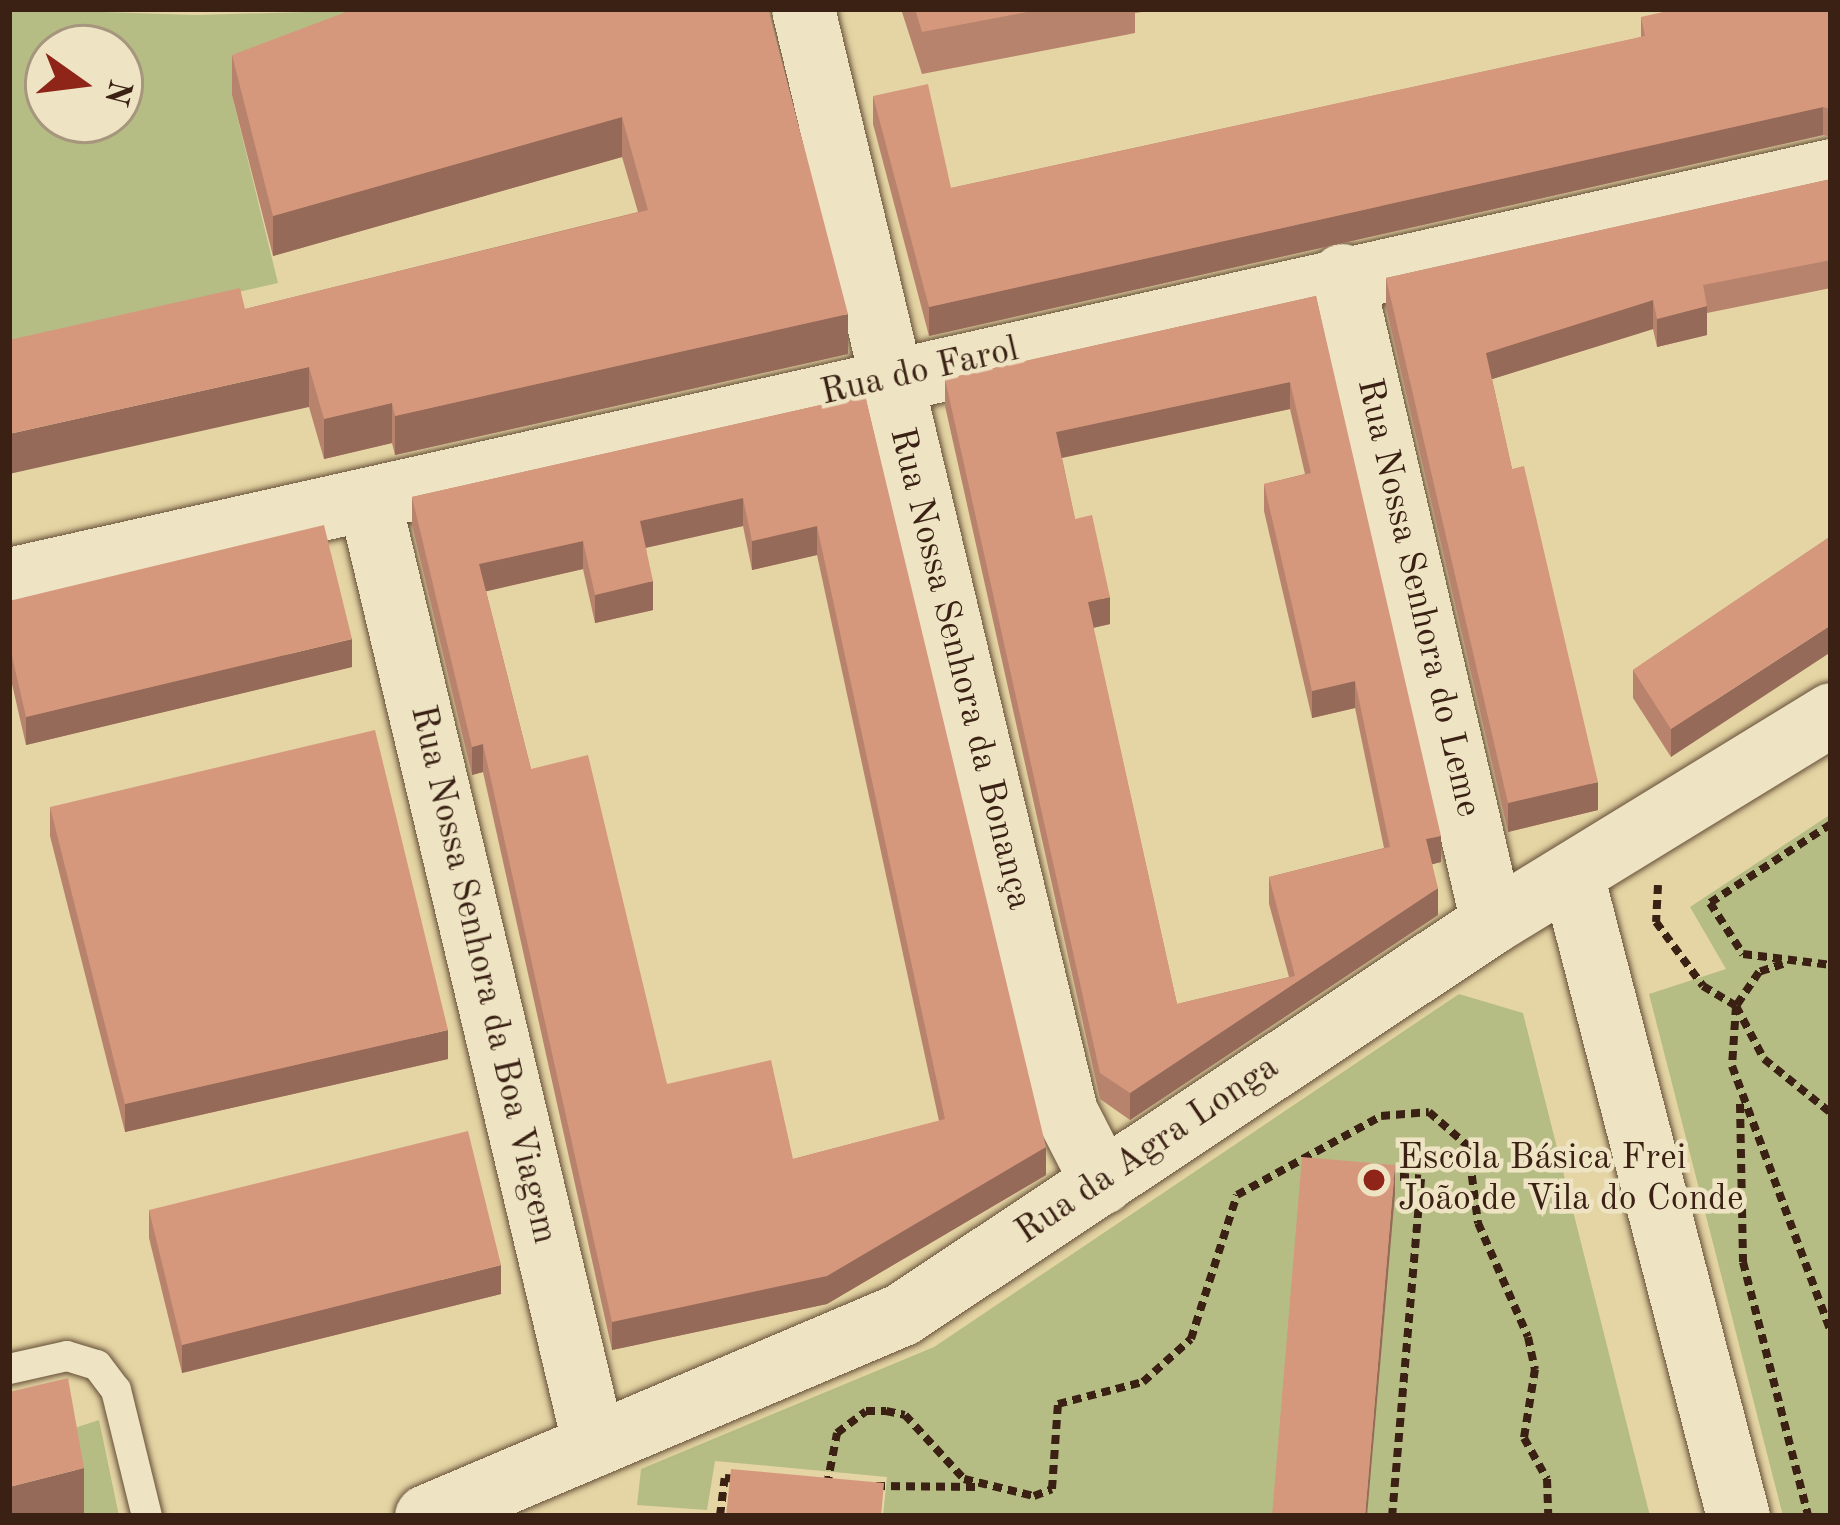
<!DOCTYPE html>
<meta charset="utf-8">
<style>
body{margin:0}
#map{position:relative;width:1840px;height:1525px;overflow:hidden;background:#e5d5a4;font-family:"Old Standard TT",serif}
div>[style]{position:absolute}
.green>*{inset:0;background:#b6bd84}
.path>*{height:8px;margin-top:-4px;transform-origin:0;background:repeating-linear-gradient(90deg,#3a2114 0 9px,transparent 0 15px)}
.roads{filter:drop-shadow(0 0 3px #654e38) drop-shadow(0 0 3px #654e38)}
.service>*{height:30px;margin:-15px;padding:0 15px;transform-origin:15px;border-radius:15px;background:#eee4c4}
.minor>*{height:63px;margin:-31.5px;padding:0 31.5px;transform-origin:31.5px;border-radius:31.5px;background:#eee4c4}
.wall>*{inset:0;background:#b8836c}
.shaded-wall>*{inset:0;background:#966a58}
.building>*{inset:0;background:#d6987d}
.dots>*{width:33px;height:33px;translate:-50% -50%;box-sizing:border-box;border:6px solid #eee4c4;border-radius:50%}
span{translate:-50% -50%;white-space:nowrap;text-align:center;line-height:1.15;-webkit-text-stroke:9px #eee4c4;paint-order:stroke}
.street-label{font-size:36px;color:#3a2114}
.poi-label{font-size:36px;color:#3a2114}
.left{translate:0 -50%;text-align:left}
.frame{position:absolute;inset:0;border:12px solid #3a2114;pointer-events:none}
.north{position:absolute;left:24px;top:24px;width:120px;height:120px;box-sizing:border-box;background:#eee4c4;border:3px solid #a6967e;border-radius:50%;rotate:104deg;font-size:33px;font-weight:700;line-height:48px;text-align:center;color:#3a2114}
.north::after{content:'';display:block;margin:auto;width:42px;height:54px;background:#8f2418;clip-path:polygon(50% 0,100% 100%,50% 72%,0 100%)}
</style>
<div id="map">
<div class="green">
<div style="clip-path:polygon(evenodd,9px 9px,196px 15px,417px 9px,232px 95px,278px 283px,9px 344px,9px 9px,48px 48px,120px 48px,120px 120px,48px 120px,48px 48px)"></div>
<div style="clip-path:polygon(1831px 814px,1831px 1516px,1783px 1516px,1649px 994px,1726px 969px,1690px 907px)"></div>
<div style="clip-path:polygon(1459px 994px,1523px 1013px,1650px 1516px,883px 1516px,887px 1477px,715px 1461px,707px 1510px,637px 1505px,641px 1469px,934px 1347px)"></div>
<div style="clip-path:polygon(99px 1420px,119px 1516px,83px 1516px,68px 1430px)"></div>
</div>
<div class="path">
<div style="left:1831px;top:824px;width:145px;rotate:146.9deg"></div>
<div style="left:1710px;top:903px;width:61px;rotate:57.1deg"></div>
<div style="left:1743px;top:954px;width:89px;rotate:7.1deg"></div>
<div style="left:1658px;top:885px;width:37px;rotate:93deg"></div>
<div style="left:1656px;top:922px;width:79px;rotate:53.7deg"></div>
<div style="left:1703px;top:986px;width:39px;rotate:31deg"></div>
<div style="left:1736px;top:1006px;width:60px;rotate:62.2deg"></div>
<div style="left:1764px;top:1059px;width:86px;rotate:38.9deg"></div>
<div style="left:1783px;top:964px;width:25px;rotate:162deg"></div>
<div style="left:1759px;top:972px;width:41px;rotate:124.1deg"></div>
<div style="left:1736px;top:1006px;width:60px;rotate:93.8deg"></div>
<div style="left:1732px;top:1066px;width:284px;rotate:69.6deg"></div>
<div style="left:1740px;top:1104px;width:158px;rotate:88.9deg"></div>
<div style="left:1743px;top:1262px;width:262px;rotate:75.6deg"></div>
<div style="left:1385px;top:1175px;width:36px;rotate:6deg"></div>
<div style="left:1421px;top:1179px;width:338px;rotate:94.9deg"></div>
<div style="left:827px;top:1485px;width:53px;rotate:-79.1deg"></div>
<div style="left:837px;top:1433px;width:36px;rotate:-37deg"></div>
<div style="left:866px;top:1411px;width:20px"></div>
<div style="left:886px;top:1411px;width:19px;rotate:12deg"></div>
<div style="left:905px;top:1415px;width:87px;rotate:47.3deg"></div>
<div style="left:964px;top:1479px;width:72px;rotate:13.7deg"></div>
<div style="left:1034px;top:1496px;width:19px;rotate:-21deg"></div>
<div style="left:1052px;top:1489px;width:85px;rotate:-86deg"></div>
<div style="left:1058px;top:1404px;width:88px;rotate:-14.5deg"></div>
<div style="left:1143px;top:1382px;width:64px;rotate:-41.9deg"></div>
<div style="left:1191px;top:1339px;width:151px;rotate:-72.3deg"></div>
<div style="left:1237px;top:1195px;width:164px;rotate:-28.7deg"></div>
<div style="left:1381px;top:1116px;width:48px;rotate:-4.8deg"></div>
<div style="left:1429px;top:1112px;width:52px;rotate:41.1deg"></div>
<div style="left:1468px;top:1146px;width:78px;rotate:82.6deg"></div>
<div style="left:1478px;top:1223px;width:124px;rotate:66.3deg"></div>
<div style="left:1528px;top:1337px;width:33px;rotate:78deg"></div>
<div style="left:1535px;top:1369px;width:70px;rotate:99.1deg"></div>
<div style="left:1524px;top:1438px;width:47px;rotate:60.7deg"></div>
<div style="left:1547px;top:1479px;width:37px;rotate:88deg"></div>
<div style="left:876px;top:1486px;width:104px;rotate:0.6deg"></div>
<div style="left:720px;top:1516px;width:38px;rotate:-83deg"></div>
<div style="left:725px;top:1478px;width:13px;rotate:4deg"></div>
</div>
<div class="roads">
<div class="service">
<div style="left:9px;top:1369px;width:59px;rotate:-12.6deg"></div>
<div style="left:67px;top:1356px;width:31px;rotate:17deg"></div>
<div style="left:97px;top:1365px;width:31px;rotate:53deg"></div>
<div style="left:116px;top:1390px;width:130px;rotate:76.2deg"></div>
</div>
<div class="minor">
<div style="left:803px;top:9px;width:1134px;rotate:76.59deg"></div>
<div style="left:1066px;top:1112px;width:79px;rotate:62.8deg"></div>
<div style="left:1342px;top:275px;width:664px;rotate:76.95deg"></div>
<div style="left:370px;top:504px;width:967px;rotate:76.61deg"></div>
<div style="left:9px;top:579px;width:1867px;rotate:-12.65deg"></div>
<div style="left:1573px;top:879px;width:658px;rotate:75.48deg"></div>
<div style="left:426px;top:1516px;width:517px;rotate:-22.99deg"></div>
<div style="left:902px;top:1314px;width:708px;rotate:-33.6deg"></div>
<div style="left:1492px;top:922px;width:398px;rotate:-31.5deg"></div>
</div>
</div>
<div class="wall">
<div style="clip-path:polygon(768px 9px,848px 354px,395px 455px,392px 443px,324px 459px,309px 407px,245px 309px,638px 212px,622px 157px,273px 256px,232px 95px,232px 55px)"></div>
<div style="clip-path:polygon(901px 9px,1163px 9px,1135px 13px,1135px 33px,922px 74px)"></div>
<div style="clip-path:polygon(1831px 9px,1831px 137px,1823px 135px,929px 336px,873px 124px,873px 96px,951px 188px,1641px 37px,1641px 17px)"></div>
<div style="clip-path:polygon(1831px 179px,1831px 288px,1707px 313px,1707px 335px,1657px 347px,1653px 329px,1492px 379px,1512px 469px,1598px 810px,1508px 832px,1386px 307px,1386px 278px)"></div>
<div style="clip-path:polygon(evenodd,1316px 296px,1441px 862px,1432px 864px,1438px 915px,1130px 1120px,1100px 1099px,945px 406px,945px 379px,1316px 296px,1290px 409px,1305px 474px,1264px 484px,1264px 511px,1312px 718px,1355px 708px,1384px 848px,1269px 877px,1269px 904px,1289px 977px,1177px 1004px,1093px 628px,1110px 624px,1075px 519px,1062px 458px,1290px 409px)"></div>
<div style="clip-path:polygon(evenodd,865px 395px,1046px 1175px,827px 1304px,612px 1350px,483px 772px,472px 775px,412px 525px,412px 497px,865px 395px,743px 526px,752px 570px,817px 555px,939px 1121px,793px 1159px,667px 1084px,531px 769px,486px 591px,583px 569px,595px 623px,653px 610px,646px 548px,743px 526px)"></div>
<div style="clip-path:polygon(1831px 536px,1671px 757px,1633px 698px,1633px 670px)"></div>
<div style="clip-path:polygon(9px 601px,352px 667px,26px 745px,9px 671px)"></div>
<div style="clip-path:polygon(50px 807px,448px 1059px,125px 1132px,50px 836px)"></div>
<div style="clip-path:polygon(149px 1210px,501px 1294px,182px 1373px,149px 1238px)"></div>
</div>
<div class="shaded-wall">
<div style="clip-path:polygon(1823px 107px,1823px 135px,929px 336px,929px 307px)"></div>
<div style="clip-path:polygon(622px 117px,622px 157px,273px 256px,273px 216px)"></div>
<div style="clip-path:polygon(1653px 300px,1653px 329px,1486px 381px,1486px 353px)"></div>
<div style="clip-path:polygon(1707px 306px,1707px 335px,1657px 347px,1657px 319px)"></div>
<div style="clip-path:polygon(848px 314px,848px 354px,395px 455px,395px 416px)"></div>
<div style="clip-path:polygon(309px 367px,309px 407px,9px 474px,9px 434px)"></div>
<div style="clip-path:polygon(1290px 382px,1290px 409px,1056px 459px,1056px 432px)"></div>
<div style="clip-path:polygon(392px 403px,392px 443px,324px 459px,324px 419px)"></div>
<div style="clip-path:polygon(743px 498px,743px 526px,640px 549px,640px 521px)"></div>
<div style="clip-path:polygon(817px 526px,817px 555px,752px 570px,752px 541px)"></div>
<div style="clip-path:polygon(583px 541px,583px 569px,479px 593px,479px 564px)"></div>
<div style="clip-path:polygon(653px 581px,653px 610px,595px 623px,595px 595px)"></div>
<div style="clip-path:polygon(1110px 597px,1110px 624px,1088px 629px,1088px 602px)"></div>
<div style="clip-path:polygon(1831px 625px,1831px 652px,1671px 757px,1671px 729px)"></div>
<div style="clip-path:polygon(352px 639px,352px 667px,26px 745px,26px 717px)"></div>
<div style="clip-path:polygon(1355px 681px,1355px 708px,1312px 718px,1312px 691px)"></div>
<div style="clip-path:polygon(483px 744px,483px 772px,472px 775px,472px 747px)"></div>
<div style="clip-path:polygon(1598px 782px,1598px 810px,1508px 832px,1508px 803px)"></div>
<div style="clip-path:polygon(1441px 836px,1441px 862px,1426px 866px,1426px 839px)"></div>
<div style="clip-path:polygon(1438px 888px,1438px 915px,1130px 1120px,1130px 1093px)"></div>
<div style="clip-path:polygon(448px 1030px,448px 1059px,125px 1132px,125px 1104px)"></div>
<div style="clip-path:polygon(1046px 1147px,1046px 1175px,827px 1304px,612px 1350px,612px 1322px)"></div>
<div style="clip-path:polygon(1395px 1165px,1395px 1194px,1367px 1516px,1365px 1516px)"></div>
<div style="clip-path:polygon(501px 1265px,501px 1294px,182px 1373px,182px 1345px)"></div>
<div style="clip-path:polygon(84px 1468px,84px 1516px,9px 1516px,9px 1487px)"></div>
</div>
<div class="building">
<div style="clip-path:polygon(354px 9px,768px 9px,848px 314px,395px 416px,392px 403px,324px 419px,309px 367px,9px 434px,9px 340px,240px 288px,245px 309px,648px 210px,622px 117px,273px 216px,232px 55px)"></div>
<div style="clip-path:polygon(915px 9px,1043px 9px,922px 32px)"></div>
<div style="clip-path:polygon(1676px 9px,1831px 9px,1831px 109px,1823px 107px,929px 307px,873px 96px,928px 84px,951px 188px,1645px 36px,1641px 17px)"></div>
<div style="clip-path:polygon(1831px 179px,1831px 260px,1703px 285px,1707px 306px,1657px 319px,1653px 300px,1486px 353px,1512px 469px,1524px 466px,1598px 782px,1508px 803px,1386px 278px)"></div>
<div style="clip-path:polygon(evenodd,1316px 296px,1441px 836px,1426px 839px,1438px 888px,1130px 1093px,1100px 1073px,945px 379px,1316px 296px,1290px 382px,1311px 473px,1264px 484px,1312px 691px,1355px 681px,1390px 847px,1269px 877px,1295px 976px,1177px 1004px,1088px 602px,1110px 597px,1092px 515px,1075px 519px,1056px 432px,1290px 382px)"></div>
<div style="clip-path:polygon(evenodd,865px 395px,1046px 1147px,827px 1276px,612px 1322px,483px 744px,472px 747px,412px 497px,865px 395px,743px 498px,752px 541px,817px 526px,945px 1119px,793px 1159px,771px 1060px,667px 1084px,588px 755px,531px 769px,479px 564px,583px 541px,595px 595px,653px 581px,640px 521px,743px 498px)"></div>
<div style="clip-path:polygon(324px 525px,352px 639px,26px 717px,9px 643px,9px 601px)"></div>
<div style="clip-path:polygon(1831px 536px,1831px 625px,1671px 729px,1633px 670px)"></div>
<div style="clip-path:polygon(375px 730px,448px 1030px,125px 1104px,50px 807px)"></div>
<div style="clip-path:polygon(468px 1131px,501px 1265px,182px 1345px,149px 1210px)"></div>
<div style="clip-path:polygon(1302px 1157px,1395px 1165px,1365px 1516px,1272px 1516px)"></div>
<div style="clip-path:polygon(68px 1378px,84px 1468px,9px 1487px,9px 1392px)"></div>
<div style="clip-path:polygon(731px 1469px,884px 1483px,881px 1516px,726px 1516px)"></div>
</div>
<div class="dots">
<div style="left:1374px;top:1180px;background:#8f2418"></div>
</div>
<div class="street-label">
<span style="left:920px;top:373px;rotate:-13deg">Rua do Farol</span>
<span style="left:1417px;top:598px;rotate:77deg">Rua Nossa Senhora do Leme</span>
<span style="left:959px;top:669px;rotate:76deg">Rua Nossa Senhora da Bonança</span>
<span style="left:482px;top:975px;rotate:77deg">Rua Nossa Senhora da Boa Viagem</span>
<span style="left:1148px;top:1151px;rotate:-34deg">Rua da Agra Longa</span>
</div>
<div class="poi-label">
<span class="left" style="left:1398px;top:1180px">Escola Básica Frei<br>João de Vila do Conde</span>
</div>
<div class="frame"></div>
<div class="north">N</div>
</div>
